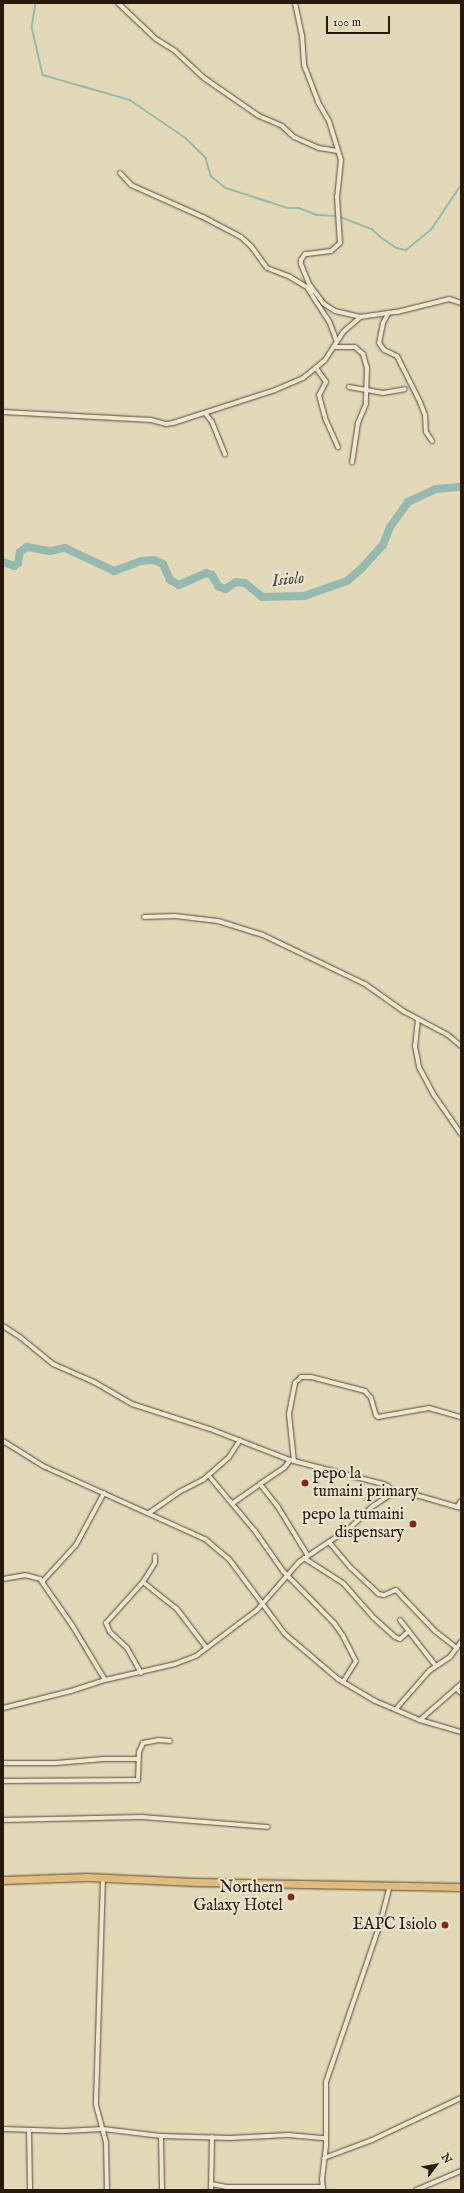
<!DOCTYPE html>
<style>
body{margin:0}
#map{position:relative;width:464px;height:2193px;overflow:hidden;background:#e4d9b7;font-family:"IM FELL English",serif}
div>[style]{position:absolute}
.stream>*{height:1.5px;margin:-0.75px;padding:0 0.75px;transform-origin:0.75px;border-radius:0.75px;background:#95bab0}
.river>*{height:8px;margin:-4px;padding:0 4px;transform-origin:4px;border-radius:4px;background:#95bab0}
.roads{filter:drop-shadow(0 0 1px #584836) drop-shadow(0 0 1px #584836)}
.minor>*{height:4px;margin:-2px;padding:0 2px;transform-origin:2px;border-radius:2px;background:#ede6d0}
.trunk>*{height:7px;margin:-3.5px;padding:0 3.5px;transform-origin:3.5px;border-radius:3.5px;background:#e2bc7c}
.dots>*{width:11px;height:11px;translate:-50% -50%;box-sizing:border-box;border:2px solid #ede6d0;border-radius:50%}
span{translate:-50% -50%;white-space:nowrap;text-align:center;line-height:1.15;-webkit-text-stroke:4px #ede6d0;paint-order:stroke}
.poi-label{font-size:16px;color:#29180b}
.left{translate:0 -50%;text-align:left}
.right{translate:-100% -50%;text-align:right}
.water-label{font-size:17px;color:#49493d;font-style:italic}
.frame{position:absolute;inset:0;border:4px solid #29180b;pointer-events:none}
.north{position:absolute;left:416px;top:2145px;width:40px;height:40px;-webkit-text-stroke:3px #ede6d0;paint-order:stroke;rotate:58deg;font-size:11px;font-weight:700;line-height:16px;text-align:center;color:#29180b}
.north::after{content:'';display:block;margin:auto;width:14px;height:18px;background:#29180b;clip-path:polygon(50% 0,100% 100%,50% 72%,0 100%)}
.scale{position:absolute;left:326px;top:16px;width:64px;height:18px;box-sizing:border-box;border:2px solid #29180b;border-top:0;padding-left:5px;font-size:12px;line-height:14px;white-space:nowrap;color:#29180b;-webkit-text-stroke:3px #ede6d0;paint-order:stroke}
</style>
<div id="map">
<div class="stream">
<div style="left:36px;top:3px;width:24px;rotate:99deg"></div>
<div style="left:32px;top:27px;width:49px;rotate:77.1deg"></div>
<div style="left:43px;top:75px;width:91px;rotate:16deg"></div>
<div style="left:130px;top:100px;width:68px;rotate:34.2deg"></div>
<div style="left:186px;top:138px;width:28px;rotate:45deg"></div>
<div style="left:206px;top:158px;width:19px;rotate:74deg"></div>
<div style="left:211px;top:176px;width:19px;rotate:39deg"></div>
<div style="left:226px;top:188px;width:65px;rotate:17.9deg"></div>
<div style="left:288px;top:208px;width:11px"></div>
<div style="left:299px;top:208px;width:19px;rotate:21deg"></div>
<div style="left:317px;top:215px;width:21px;rotate:3deg"></div>
<div style="left:338px;top:216px;width:36px;rotate:21deg"></div>
<div style="left:372px;top:229px;width:13px;rotate:42deg"></div>
<div style="left:382px;top:238px;width:18px;rotate:34deg"></div>
<div style="left:397px;top:248px;width:9px;rotate:13deg"></div>
<div style="left:406px;top:250px;width:32px;rotate:-39deg"></div>
<div style="left:431px;top:230px;width:54px;rotate:-56.3deg"></div>
</div>
<div class="river">
<div style="left:3px;top:562px;width:12px;rotate:20deg"></div>
<div style="left:14px;top:566px;width:5px;rotate:-37deg"></div>
<div style="left:18px;top:563px;width:11px;rotate:-80deg"></div>
<div style="left:20px;top:552px;width:9px;rotate:-36deg"></div>
<div style="left:27px;top:547px;width:23px;rotate:10deg"></div>
<div style="left:50px;top:551px;width:15px;rotate:-11deg"></div>
<div style="left:65px;top:548px;width:54px;rotate:25.1deg"></div>
<div style="left:114px;top:571px;width:29px;rotate:-20deg"></div>
<div style="left:141px;top:561px;width:13px;rotate:-4deg"></div>
<div style="left:154px;top:560px;width:10px;rotate:24deg"></div>
<div style="left:163px;top:564px;width:17px;rotate:66deg"></div>
<div style="left:170px;top:580px;width:10px;rotate:29deg"></div>
<div style="left:179px;top:585px;width:30px;rotate:-24deg"></div>
<div style="left:206px;top:573px;width:6px;rotate:18deg"></div>
<div style="left:212px;top:575px;width:13px;rotate:61deg"></div>
<div style="left:218px;top:586px;width:8px;rotate:23deg"></div>
<div style="left:225px;top:589px;width:13px;rotate:-32deg"></div>
<div style="left:236px;top:582px;width:9px;rotate:6deg"></div>
<div style="left:245px;top:583px;width:22px;rotate:39deg"></div>
<div style="left:262px;top:597px;width:42px;rotate:-1.4deg"></div>
<div style="left:304px;top:596px;width:46px;rotate:-19.2deg"></div>
<div style="left:347px;top:581px;width:20px;rotate:-41deg"></div>
<div style="left:362px;top:568px;width:31px;rotate:-48deg"></div>
<div style="left:383px;top:545px;width:19px;rotate:-69deg"></div>
<div style="left:390px;top:527px;width:31px;rotate:-54deg"></div>
<div style="left:408px;top:502px;width:31px;rotate:-25deg"></div>
<div style="left:436px;top:489px;width:25px;rotate:-5deg"></div>
</div>
<div class="roads">
<div class="minor">
<div style="left:118px;top:3px;width:52px;rotate:43.5deg"></div>
<div style="left:156px;top:39px;width:22px;rotate:32deg"></div>
<div style="left:175px;top:51px;width:40px;rotate:43deg"></div>
<div style="left:204px;top:78px;width:67px;rotate:34.6deg"></div>
<div style="left:259px;top:116px;width:25px;rotate:23deg"></div>
<div style="left:282px;top:126px;width:16px;rotate:43deg"></div>
<div style="left:294px;top:137px;width:27px;rotate:24deg"></div>
<div style="left:319px;top:148px;width:19px;rotate:9deg"></div>
<div style="left:295px;top:3px;width:33px;rotate:78deg"></div>
<div style="left:302px;top:35px;width:30px;rotate:86deg"></div>
<div style="left:304px;top:65px;width:40px;rotate:69deg"></div>
<div style="left:318px;top:102px;width:22px;rotate:60deg"></div>
<div style="left:329px;top:121px;width:41px;rotate:72.9deg"></div>
<div style="left:341px;top:160px;width:37px;rotate:96deg"></div>
<div style="left:337px;top:197px;width:46px;rotate:86.3deg"></div>
<div style="left:340px;top:243px;width:12px;rotate:138deg"></div>
<div style="left:331px;top:251px;width:26px;rotate:173deg"></div>
<div style="left:305px;top:254px;width:7px;rotate:124deg"></div>
<div style="left:301px;top:260px;width:4px;rotate:90deg"></div>
<div style="left:301px;top:264px;width:22px;rotate:68deg"></div>
<div style="left:309px;top:284px;width:25px;rotate:53deg"></div>
<div style="left:324px;top:304px;width:13px;rotate:32deg"></div>
<div style="left:335px;top:311px;width:26px;rotate:13deg"></div>
<div style="left:120px;top:173px;width:16px;rotate:47deg"></div>
<div style="left:131px;top:185px;width:79px;rotate:24deg"></div>
<div style="left:203px;top:217px;width:43px;rotate:27.8deg"></div>
<div style="left:241px;top:237px;width:13px;rotate:42deg"></div>
<div style="left:251px;top:246px;width:27px;rotate:54deg"></div>
<div style="left:267px;top:268px;width:25px;rotate:21deg"></div>
<div style="left:290px;top:277px;width:27px;rotate:31deg"></div>
<div style="left:308px;top:289px;width:38px;rotate:57deg"></div>
<div style="left:329px;top:321px;width:22px;rotate:69deg"></div>
<div style="left:388px;top:314px;width:10px;rotate:119deg"></div>
<div style="left:383px;top:323px;width:20px;rotate:101deg"></div>
<div style="left:379px;top:343px;width:9px;rotate:54deg"></div>
<div style="left:384px;top:350px;width:14px;rotate:25deg"></div>
<div style="left:397px;top:356px;width:51px;rotate:63.4deg"></div>
<div style="left:420px;top:402px;width:14px;rotate:69deg"></div>
<div style="left:425px;top:415px;width:17px;rotate:87deg"></div>
<div style="left:426px;top:432px;width:11px;rotate:56deg"></div>
<div style="left:334px;top:347px;width:21px"></div>
<div style="left:355px;top:347px;width:11px;rotate:41deg"></div>
<div style="left:363px;top:354px;width:15px;rotate:74deg"></div>
<div style="left:367px;top:368px;width:36px;rotate:92deg"></div>
<div style="left:366px;top:404px;width:21px;rotate:113deg"></div>
<div style="left:358px;top:423px;width:40px;rotate:98.5deg"></div>
<div style="left:316px;top:368px;width:17px;rotate:54deg"></div>
<div style="left:326px;top:382px;width:15px;rotate:118deg"></div>
<div style="left:319px;top:395px;width:24px;rotate:75deg"></div>
<div style="left:325px;top:418px;width:32px;rotate:66deg"></div>
<div style="left:349px;top:387px;width:35px;rotate:10deg"></div>
<div style="left:383px;top:393px;width:22px;rotate:-10deg"></div>
<div style="left:3px;top:412px;width:148px;rotate:3.1deg"></div>
<div style="left:151px;top:420px;width:16px;rotate:15deg"></div>
<div style="left:166px;top:424px;width:7px;rotate:-8deg"></div>
<div style="left:173px;top:423px;width:107px;rotate:-17.9deg"></div>
<div style="left:275px;top:390px;width:30px;rotate:-23deg"></div>
<div style="left:303px;top:378px;width:28px;rotate:-39deg"></div>
<div style="left:325px;top:360px;width:33px;rotate:-57deg"></div>
<div style="left:343px;top:332px;width:23px;rotate:-41deg"></div>
<div style="left:360px;top:317px;width:37px;rotate:-8deg"></div>
<div style="left:397px;top:312px;width:54px;rotate:-14deg"></div>
<div style="left:449px;top:299px;width:13px;rotate:18deg"></div>
<div style="left:205px;top:413px;width:11px;rotate:52deg"></div>
<div style="left:212px;top:422px;width:35px;rotate:68deg"></div>
<div style="left:144px;top:917px;width:31px;rotate:-2deg"></div>
<div style="left:175px;top:916px;width:43px;rotate:6.6deg"></div>
<div style="left:218px;top:921px;width:47px;rotate:17.3deg"></div>
<div style="left:263px;top:935px;width:113px;rotate:25.7deg"></div>
<div style="left:365px;top:984px;width:47px;rotate:35.4deg"></div>
<div style="left:403px;top:1011px;width:51px;rotate:28.1deg"></div>
<div style="left:448px;top:1035px;width:17px;rotate:40deg"></div>
<div style="left:418px;top:1019px;width:27px;rotate:96deg"></div>
<div style="left:415px;top:1046px;width:21px;rotate:79deg"></div>
<div style="left:419px;top:1067px;width:32px;rotate:62deg"></div>
<div style="left:434px;top:1095px;width:47px;rotate:55.3deg"></div>
<div style="left:3px;top:1326px;width:20px;rotate:33deg"></div>
<div style="left:20px;top:1337px;width:43px;rotate:39.3deg"></div>
<div style="left:53px;top:1364px;width:45px;rotate:23.7deg"></div>
<div style="left:94px;top:1382px;width:44px;rotate:30.1deg"></div>
<div style="left:132px;top:1404px;width:82px;rotate:17.8deg"></div>
<div style="left:210px;top:1429px;width:86px;rotate:21.2deg"></div>
<div style="left:290px;top:1460px;width:96px;rotate:14.5deg"></div>
<div style="left:383px;top:1484px;width:5px;rotate:22deg"></div>
<div style="left:388px;top:1486px;width:9px;rotate:54deg"></div>
<div style="left:3px;top:1441px;width:47px;rotate:32deg"></div>
<div style="left:43px;top:1466px;width:178px;rotate:24.3deg"></div>
<div style="left:205px;top:1539px;width:31px;rotate:40deg"></div>
<div style="left:229px;top:1559px;width:94px;rotate:53.3deg"></div>
<div style="left:285px;top:1634px;width:70px;rotate:40.3deg"></div>
<div style="left:338px;top:1679px;width:43px;rotate:30.7deg"></div>
<div style="left:375px;top:1701px;width:49px;rotate:22.9deg"></div>
<div style="left:420px;top:1720px;width:43px;rotate:16.3deg"></div>
<div style="left:294px;top:1461px;width:47px;rotate:-96.1deg"></div>
<div style="left:289px;top:1414px;width:32px;rotate:-79deg"></div>
<div style="left:295px;top:1383px;width:8px;rotate:-45deg"></div>
<div style="left:301px;top:1377px;width:10px"></div>
<div style="left:311px;top:1377px;width:56px;rotate:14.5deg"></div>
<div style="left:365px;top:1391px;width:9px;rotate:49deg"></div>
<div style="left:371px;top:1398px;width:18px;rotate:74deg"></div>
<div style="left:376px;top:1415px;width:3px;rotate:45deg"></div>
<div style="left:378px;top:1417px;width:52px;rotate:-10deg"></div>
<div style="left:429px;top:1408px;width:33px;rotate:16deg"></div>
<div style="left:209px;top:1476px;width:72px;rotate:50.1deg"></div>
<div style="left:255px;top:1531px;width:49px;rotate:55deg"></div>
<div style="left:283px;top:1571px;width:73px;rotate:45.6deg"></div>
<div style="left:334px;top:1623px;width:16px;rotate:55deg"></div>
<div style="left:343px;top:1636px;width:28px;rotate:63deg"></div>
<div style="left:356px;top:1661px;width:25px;rotate:122deg"></div>
<div style="left:260px;top:1484px;width:30px;rotate:-34deg"></div>
<div style="left:285px;top:1467px;width:9px;rotate:-54deg"></div>
<div style="left:233px;top:1503px;width:33px;rotate:-35deg"></div>
<div style="left:260px;top:1484px;width:29px;rotate:52deg"></div>
<div style="left:278px;top:1507px;width:57px;rotate:58.5deg"></div>
<div style="left:457px;top:1507px;width:7px;rotate:-56deg"></div>
<div style="left:149px;top:1513px;width:37px;rotate:-35deg"></div>
<div style="left:179px;top:1492px;width:28px;rotate:-27deg"></div>
<div style="left:204px;top:1479px;width:33px;rotate:-41deg"></div>
<div style="left:229px;top:1457px;width:20px;rotate:-57deg"></div>
<div style="left:329px;top:1542px;width:34px;rotate:50deg"></div>
<div style="left:351px;top:1568px;width:38px;rotate:43deg"></div>
<div style="left:379px;top:1594px;width:5px;rotate:11deg"></div>
<div style="left:384px;top:1595px;width:13px;rotate:-23deg"></div>
<div style="left:396px;top:1590px;width:57px;rotate:46.4deg"></div>
<div style="left:435px;top:1631px;width:28px;rotate:38deg"></div>
<div style="left:304px;top:1558px;width:46px;rotate:32.7deg"></div>
<div style="left:343px;top:1583px;width:47px;rotate:48.5deg"></div>
<div style="left:374px;top:1618px;width:28px;rotate:42deg"></div>
<div style="left:395px;top:1637px;width:5px;rotate:22deg"></div>
<div style="left:400px;top:1639px;width:12px;rotate:-42deg"></div>
<div style="left:3px;top:1579px;width:22px;rotate:-10deg"></div>
<div style="left:25px;top:1575px;width:16px;rotate:15deg"></div>
<div style="left:40px;top:1579px;width:56px;rotate:55.2deg"></div>
<div style="left:72px;top:1625px;width:64px;rotate:59deg"></div>
<div style="left:42px;top:1582px;width:50px;rotate:-47.4deg"></div>
<div style="left:76px;top:1545px;width:59px;rotate:-61.7deg"></div>
<div style="left:143px;top:1582px;width:43px;rotate:38.5deg"></div>
<div style="left:177px;top:1609px;width:48px;rotate:52.7deg"></div>
<div style="left:400px;top:1620px;width:58px;rotate:52deg"></div>
<div style="left:141px;top:1673px;width:29px;rotate:-119deg"></div>
<div style="left:127px;top:1648px;width:23px;rotate:-137deg"></div>
<div style="left:110px;top:1632px;width:10px;rotate:-114deg"></div>
<div style="left:106px;top:1623px;width:55px;rotate:-47.9deg"></div>
<div style="left:143px;top:1582px;width:22px;rotate:-58deg"></div>
<div style="left:155px;top:1563px;width:7px;rotate:-90deg"></div>
<div style="left:456px;top:1688px;width:7px;rotate:45deg"></div>
<div style="left:3px;top:1708px;width:70px;rotate:-14deg"></div>
<div style="left:71px;top:1691px;width:36px;rotate:-18deg"></div>
<div style="left:105px;top:1680px;width:72px;rotate:-12.9deg"></div>
<div style="left:175px;top:1664px;width:22px;rotate:-21deg"></div>
<div style="left:196px;top:1656px;width:76px;rotate:-37deg"></div>
<div style="left:257px;top:1610px;width:64px;rotate:-48.8deg"></div>
<div style="left:299px;top:1562px;width:63px;rotate:-33.9deg"></div>
<div style="left:351px;top:1527px;width:30px;rotate:-44deg"></div>
<div style="left:373px;top:1506px;width:24px;rotate:-33deg"></div>
<div style="left:393px;top:1493px;width:16px"></div>
<div style="left:409px;top:1493px;width:54px;rotate:16.1deg"></div>
<div style="left:396px;top:1709px;width:50px;rotate:-49deg"></div>
<div style="left:429px;top:1671px;width:25px;rotate:-34deg"></div>
<div style="left:450px;top:1657px;width:19px;rotate:-54deg"></div>
<div style="left:420px;top:1720px;width:55px;rotate:-41.3deg"></div>
<div style="left:3px;top:1763px;width:53px"></div>
<div style="left:56px;top:1763px;width:48px;rotate:-4.8deg"></div>
<div style="left:104px;top:1759px;width:34px"></div>
<div style="left:3px;top:1781px;width:135px;rotate:-0.4deg"></div>
<div style="left:138px;top:1780px;width:28px;rotate:-88deg"></div>
<div style="left:139px;top:1752px;width:10px;rotate:-66deg"></div>
<div style="left:143px;top:1743px;width:16px;rotate:-11deg"></div>
<div style="left:159px;top:1740px;width:11px;rotate:5deg"></div>
<div style="left:3px;top:1820px;width:138px;rotate:-1.2deg"></div>
<div style="left:141px;top:1817px;width:127px;rotate:4.5deg"></div>
<div style="left:103px;top:1878px;width:227px;rotate:91.8deg"></div>
<div style="left:96px;top:2105px;width:39px;rotate:75deg"></div>
<div style="left:106px;top:2143px;width:47px;rotate:88.8deg"></div>
<div style="left:3px;top:2129px;width:61px;rotate:1.9deg"></div>
<div style="left:64px;top:2131px;width:39px;rotate:-3deg"></div>
<div style="left:103px;top:2129px;width:58px;rotate:6.9deg"></div>
<div style="left:161px;top:2136px;width:69px;rotate:1.7deg"></div>
<div style="left:230px;top:2138px;width:58px;rotate:-3deg"></div>
<div style="left:288px;top:2135px;width:37px;rotate:5deg"></div>
<div style="left:29px;top:2130px;width:60px;rotate:89deg"></div>
<div style="left:161px;top:2136px;width:54px;rotate:88.9deg"></div>
<div style="left:324px;top:2158px;width:51px;rotate:-20.6deg"></div>
<div style="left:372px;top:2140px;width:98px;rotate:-25.3deg"></div>
<div style="left:211px;top:2184px;width:16px;rotate:11deg"></div>
<div style="left:227px;top:2187px;width:96px"></div>
<div style="left:211px;top:2190px;width:53px;rotate:-88.9deg"></div>
<div style="left:323px;top:2190px;width:11px;rotate:-95deg"></div>
<div style="left:322px;top:2179px;width:34px;rotate:-83deg"></div>
<div style="left:326px;top:2145px;width:63px;rotate:-90deg"></div>
<div style="left:326px;top:2082px;width:167px;rotate:-71.1deg"></div>
<div style="left:380px;top:1924px;width:40px;rotate:-75.6deg"></div>
<div style="left:416px;top:2190px;width:49px;rotate:-22.9deg"></div>
</div>
<div class="trunk">
<div style="left:3px;top:1880px;width:84px;rotate:-2deg"></div>
<div style="left:87px;top:1877px;width:109px;rotate:2.6deg"></div>
<div style="left:196px;top:1882px;width:265px;rotate:1.1deg"></div>
</div>
</div>
<div class="dots">
<div style="left:305px;top:1483px;background:#8f2418"></div>
<div style="left:413px;top:1524px;background:#8f2418"></div>
<div style="left:291px;top:1897px;background:#8f2418"></div>
<div style="left:445px;top:1925px;background:#8f2418"></div>
</div>
<div class="poi-label">
<span class="left" style="left:313px;top:1483px">pepo la<br>tumaini primary</span>
<span class="right" style="left:404px;top:1524px">pepo la tumaini<br>dispensary</span>
<span class="right" style="left:283px;top:1897px">Northern<br>Galaxy Hotel</span>
<span class="right" style="left:437px;top:1925px">EAPC Isiolo</span>
</div>
<div class="water-label">
<span style="left:288px;top:580px;rotate:-6deg">Isiolo</span>
</div>
<div class="frame"></div>
<div class="north">N</div>
<div class="scale">100 m</div>
</div>
